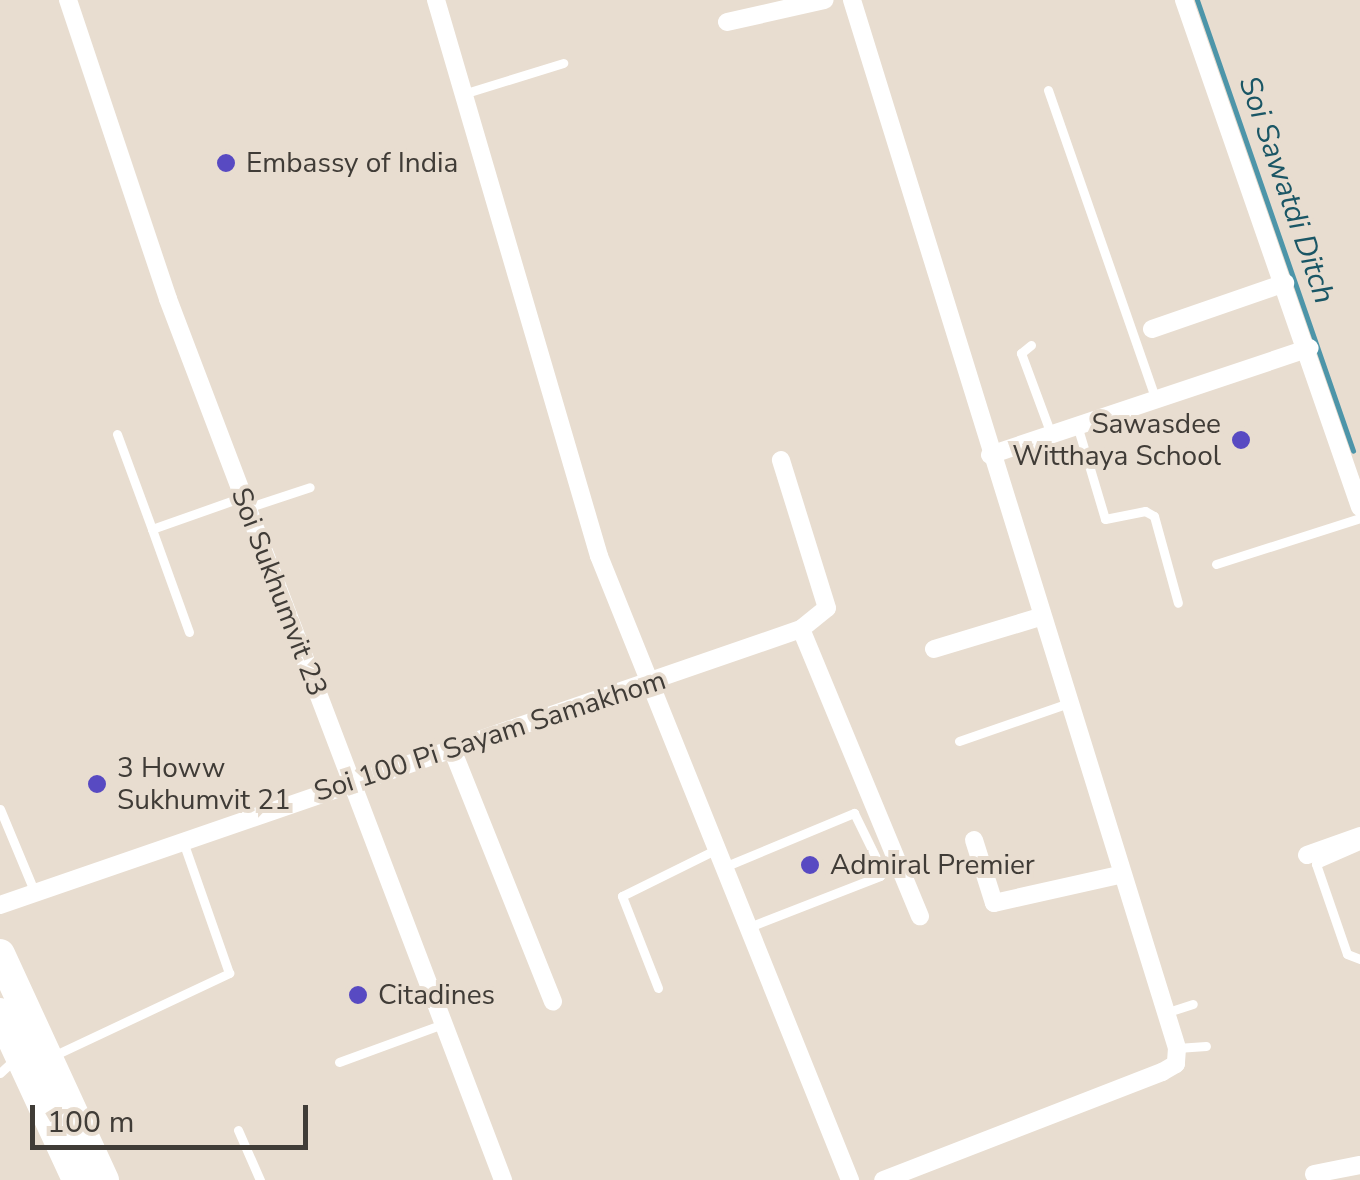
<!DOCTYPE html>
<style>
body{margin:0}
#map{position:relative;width:1360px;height:1180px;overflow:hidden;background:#e8ddd0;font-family:"Nunito Sans",sans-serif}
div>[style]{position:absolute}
.stream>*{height:5px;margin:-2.5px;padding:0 2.5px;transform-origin:2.5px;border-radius:2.5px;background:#4d95a9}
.lane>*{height:9px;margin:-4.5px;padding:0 4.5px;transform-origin:4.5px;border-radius:4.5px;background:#fff}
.street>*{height:18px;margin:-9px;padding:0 9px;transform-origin:9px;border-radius:9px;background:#fff}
.primary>*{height:30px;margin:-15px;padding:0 15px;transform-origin:15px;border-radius:15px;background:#fff}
.dots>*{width:28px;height:28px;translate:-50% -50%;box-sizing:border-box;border:5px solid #e8ddd0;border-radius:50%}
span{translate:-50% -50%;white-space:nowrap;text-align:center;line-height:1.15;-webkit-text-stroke:8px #e8ddd0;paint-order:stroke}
.poi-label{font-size:28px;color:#403c37}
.left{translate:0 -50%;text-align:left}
.right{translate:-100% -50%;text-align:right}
.street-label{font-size:28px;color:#403c37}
.water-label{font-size:30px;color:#1a5665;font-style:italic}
.scale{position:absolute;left:30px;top:1105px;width:278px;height:45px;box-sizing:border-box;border:5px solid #403c37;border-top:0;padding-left:12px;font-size:30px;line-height:35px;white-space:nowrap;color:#403c37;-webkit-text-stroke:8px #e8ddd0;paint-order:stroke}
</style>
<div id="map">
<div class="stream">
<div style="left:1197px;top:0;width:477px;rotate:70.9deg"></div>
</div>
<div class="lane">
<div style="left:1048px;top:90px;width:326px;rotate:70.8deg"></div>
<div style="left:463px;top:94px;width:105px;rotate:-17.2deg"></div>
<div style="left:1031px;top:345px;width:13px;rotate:141deg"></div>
<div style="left:1021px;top:353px;width:86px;rotate:69.7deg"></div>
<div style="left:1077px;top:425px;width:98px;rotate:73.4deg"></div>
<div style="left:1105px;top:519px;width:41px;rotate:-11.3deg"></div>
<div style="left:1145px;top:511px;width:10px;rotate:29deg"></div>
<div style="left:1154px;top:516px;width:90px;rotate:74.6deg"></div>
<div style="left:117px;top:434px;width:101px;rotate:69.8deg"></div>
<div style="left:247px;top:508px;width:66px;rotate:-18.4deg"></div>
<div style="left:1216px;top:564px;width:151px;rotate:-17.7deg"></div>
<div style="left:189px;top:632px;width:109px;rotate:-109.8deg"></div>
<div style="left:152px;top:529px;width:96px;rotate:-19.4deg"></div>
<div style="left:959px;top:741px;width:113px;rotate:-19.1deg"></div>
<div style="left:0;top:809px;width:91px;rotate:67.4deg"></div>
<div style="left:1360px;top:845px;width:48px;rotate:156.6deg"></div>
<div style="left:1316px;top:864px;width:95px;rotate:71deg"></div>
<div style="left:1347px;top:954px;width:14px;rotate:21deg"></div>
<div style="left:724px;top:867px;width:141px;rotate:-22.6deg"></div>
<div style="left:854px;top:813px;width:61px;rotate:63.9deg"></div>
<div style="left:881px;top:868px;width:8px;rotate:97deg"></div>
<div style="left:880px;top:876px;width:141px;rotate:158.7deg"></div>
<div style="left:658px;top:988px;width:99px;rotate:-111.4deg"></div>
<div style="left:622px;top:896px;width:106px;rotate:-26.3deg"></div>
<div style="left:1168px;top:1012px;width:26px;rotate:-18deg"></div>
<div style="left:1177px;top:1048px;width:29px;rotate:-4deg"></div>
<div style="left:53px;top:1056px;width:195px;rotate:-25.2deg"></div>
<div style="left:229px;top:973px;width:139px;rotate:-109.3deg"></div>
<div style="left:339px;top:1062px;width:111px;rotate:-20.1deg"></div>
<div style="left:0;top:1073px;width:22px;rotate:-43deg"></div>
<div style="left:238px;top:1130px;width:55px;rotate:66.3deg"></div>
</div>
<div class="street">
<div style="left:68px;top:0;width:315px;rotate:71.5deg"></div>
<div style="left:168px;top:299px;width:943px;rotate:69.18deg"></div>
<div style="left:436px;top:0;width:579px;rotate:73.66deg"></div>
<div style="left:599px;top:556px;width:673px;rotate:68.09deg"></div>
<div style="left:852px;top:0;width:1097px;rotate:72.77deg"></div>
<div style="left:1177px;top:1048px;width:16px;rotate:94deg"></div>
<div style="left:1176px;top:1064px;width:16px;rotate:150deg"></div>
<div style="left:1162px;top:1072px;width:299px;rotate:158.8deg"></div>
<div style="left:1184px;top:0;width:537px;rotate:70.86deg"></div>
<div style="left:727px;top:22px;width:100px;rotate:-12.7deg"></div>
<div style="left:1152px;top:329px;width:141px;rotate:-19.1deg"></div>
<div style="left:990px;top:455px;width:337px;rotate:-18.5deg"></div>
<div style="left:801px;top:629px;width:311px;rotate:67.5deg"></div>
<div style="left:934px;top:649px;width:111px;rotate:-16.8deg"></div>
<div style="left:452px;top:749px;width:272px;rotate:68.2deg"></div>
<div style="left:974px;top:840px;width:66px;rotate:72.4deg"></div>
<div style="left:994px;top:903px;width:128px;rotate:-12.6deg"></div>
<div style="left:1307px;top:855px;width:56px;rotate:-19.7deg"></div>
<div style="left:0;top:905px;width:847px;rotate:-19.01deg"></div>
<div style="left:801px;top:629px;width:33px;rotate:-39deg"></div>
<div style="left:827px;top:608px;width:155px;rotate:-107.3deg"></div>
<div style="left:1314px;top:1174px;width:47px;rotate:-11.1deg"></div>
</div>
<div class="primary">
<div style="left:0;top:954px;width:249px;rotate:65.3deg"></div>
<div style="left:0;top:1013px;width:184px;rotate:65.2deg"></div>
</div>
<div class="dots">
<div style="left:226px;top:163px;background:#584ac2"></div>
<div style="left:1241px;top:440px;background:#584ac2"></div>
<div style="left:97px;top:784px;background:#584ac2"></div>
<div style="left:810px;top:865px;background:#584ac2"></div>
<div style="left:358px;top:995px;background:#584ac2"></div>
</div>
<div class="poi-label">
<span class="left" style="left:246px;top:163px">Embassy of India</span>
<span class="right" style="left:1221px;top:440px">Sawasdee<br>Witthaya School</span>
<span class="left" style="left:117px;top:784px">3 Howw<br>Sukhumvit 21</span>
<span class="left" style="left:830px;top:865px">Admiral Premier</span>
<span class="left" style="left:378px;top:995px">Citadines</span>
</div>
<div class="street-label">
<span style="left:279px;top:592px;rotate:69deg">Soi Sukhumvit 23</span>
<span style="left:490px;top:736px;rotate:-18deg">Soi 100 Pi Sayam Samakhom</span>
</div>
<div class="water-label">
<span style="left:1286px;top:190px;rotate:71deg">Soi Sawatdi Ditch</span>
</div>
<div class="scale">100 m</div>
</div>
